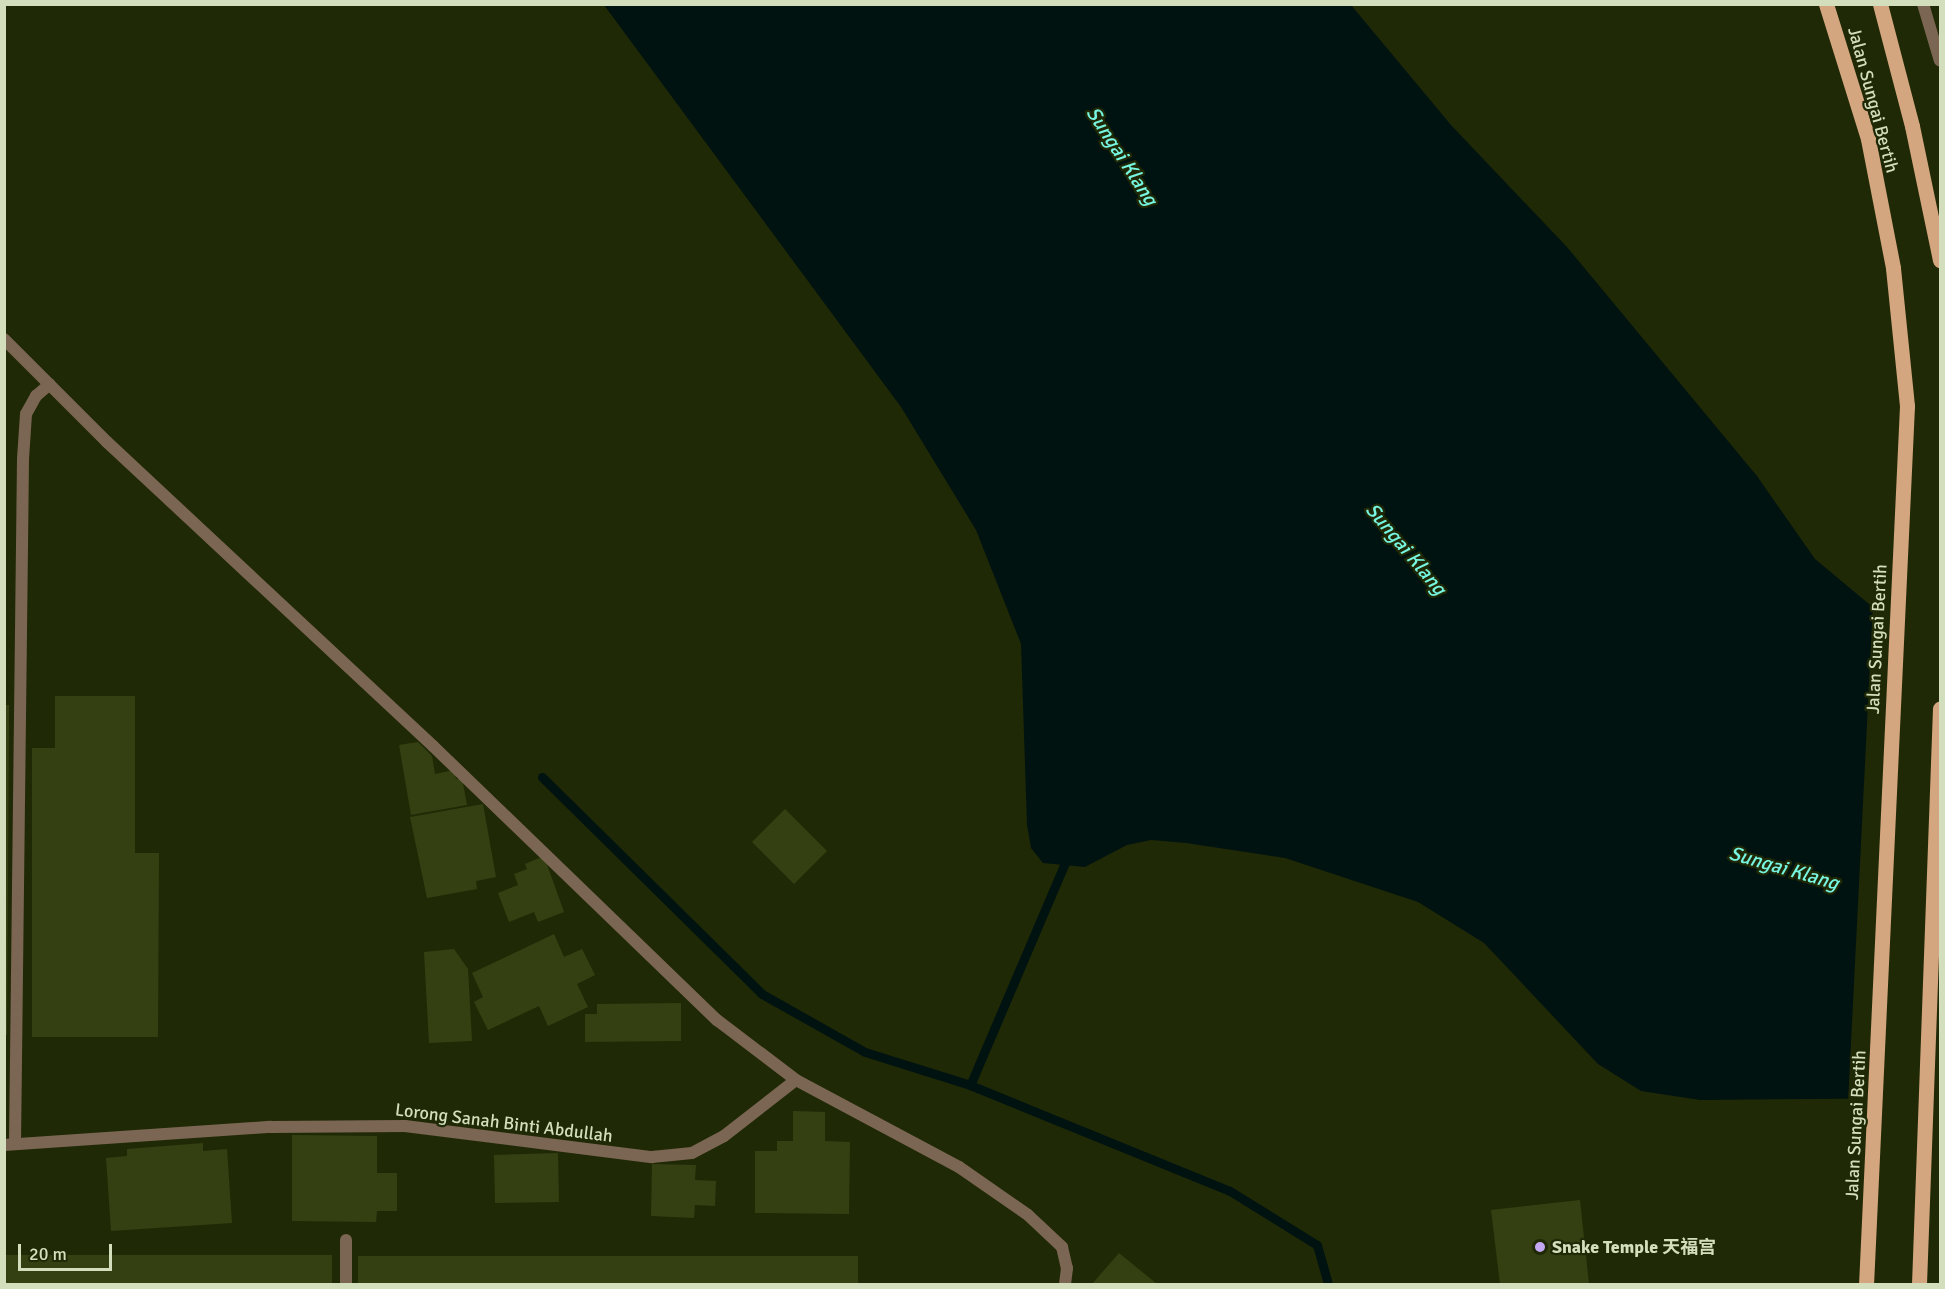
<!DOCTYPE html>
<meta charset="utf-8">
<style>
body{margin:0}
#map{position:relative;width:1945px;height:1289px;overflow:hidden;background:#202906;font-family:Signika,"Noto Sans SC",sans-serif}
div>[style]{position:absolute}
.water>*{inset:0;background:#001310}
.pier>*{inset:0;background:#202906}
.stream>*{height:9px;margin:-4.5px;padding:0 4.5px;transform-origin:4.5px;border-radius:4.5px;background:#001310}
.building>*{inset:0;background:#344011}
.service>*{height:12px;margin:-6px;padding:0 6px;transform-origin:6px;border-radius:6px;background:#7b6653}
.minor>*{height:12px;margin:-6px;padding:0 6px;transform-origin:6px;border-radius:6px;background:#7b6653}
.primary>*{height:15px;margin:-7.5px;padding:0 7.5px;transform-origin:7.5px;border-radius:7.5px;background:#d3a67f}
.dots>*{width:16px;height:16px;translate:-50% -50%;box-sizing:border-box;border:3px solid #202906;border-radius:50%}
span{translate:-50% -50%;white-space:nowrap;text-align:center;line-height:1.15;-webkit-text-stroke:4.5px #202906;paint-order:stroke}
.street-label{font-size:18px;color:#d3debd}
.poi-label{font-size:18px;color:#d3debd;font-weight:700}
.left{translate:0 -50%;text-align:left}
.water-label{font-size:20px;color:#77f6e2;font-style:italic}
.frame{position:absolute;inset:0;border:6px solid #d3debd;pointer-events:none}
.scale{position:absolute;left:18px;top:1244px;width:94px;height:27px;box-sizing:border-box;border:3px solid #d3debd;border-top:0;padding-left:8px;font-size:18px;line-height:21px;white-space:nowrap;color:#d3debd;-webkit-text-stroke:4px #202906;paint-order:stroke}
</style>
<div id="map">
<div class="water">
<div style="clip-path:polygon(604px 5px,1351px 5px,1451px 125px,1567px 247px,1757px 476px,1815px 559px,1875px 609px,1940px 1098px,1700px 1100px,1641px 1091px,1598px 1064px,1484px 943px,1418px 902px,1285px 858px,1186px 843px,1151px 840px,1127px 845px,1085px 867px,1043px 863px,1031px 848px,1027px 825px,1021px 644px,976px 530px,901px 407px)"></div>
</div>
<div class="pier">
<div style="clip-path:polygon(1873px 604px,1940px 626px,1940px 1101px,1848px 1103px)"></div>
</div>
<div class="stream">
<div style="left:542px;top:777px;width:309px;rotate:44.6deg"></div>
<div style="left:762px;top:994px;width:118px;rotate:29.4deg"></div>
<div style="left:865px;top:1052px;width:110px;rotate:17.4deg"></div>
<div style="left:1067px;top:858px;width:247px;rotate:113.1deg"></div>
<div style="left:970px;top:1085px;width:281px;rotate:22.2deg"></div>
<div style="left:1230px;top:1191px;width:102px;rotate:31.8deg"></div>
<div style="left:1317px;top:1245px;width:41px;rotate:74.2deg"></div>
</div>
<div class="building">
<div style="clip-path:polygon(55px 696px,135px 696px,135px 853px,159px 853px,158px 1037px,32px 1037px,32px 748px,55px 748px)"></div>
<div style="clip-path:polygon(4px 705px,9px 705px,7px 1035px,4px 1035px)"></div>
<div style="clip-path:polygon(418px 742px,432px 756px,435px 774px,454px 770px,456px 779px,462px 778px,467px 805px,411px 815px,399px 745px)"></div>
<div style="clip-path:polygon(483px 804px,496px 877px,476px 881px,477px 889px,427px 898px,410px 817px)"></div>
<div style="clip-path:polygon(785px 809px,827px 851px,794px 884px,752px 842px)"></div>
<div style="clip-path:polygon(544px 856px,564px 912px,538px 922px,534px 912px,509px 922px,498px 893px,518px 885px,514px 874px,527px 869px,525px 864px)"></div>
<div style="clip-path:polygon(554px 934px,564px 957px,582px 949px,595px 975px,577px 984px,588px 1007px,548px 1026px,539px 1006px,488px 1030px,474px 1002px,483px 997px,472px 973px)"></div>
<div style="clip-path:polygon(454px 949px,468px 969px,472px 1041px,429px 1043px,424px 952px)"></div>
<div style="clip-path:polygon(681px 1003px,681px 1041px,585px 1042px,585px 1014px,597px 1014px,597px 1004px)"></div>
<div style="clip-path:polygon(793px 1111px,825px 1112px,825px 1141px,850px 1142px,849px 1214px,755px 1213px,755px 1151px,777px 1151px,777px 1141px,793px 1141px)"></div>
<div style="clip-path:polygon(292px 1135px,377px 1136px,377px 1173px,397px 1173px,397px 1211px,377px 1211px,376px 1222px,292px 1221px)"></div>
<div style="clip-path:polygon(203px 1143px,203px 1151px,227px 1149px,232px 1223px,111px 1231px,106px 1158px,127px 1156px,127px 1149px)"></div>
<div style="clip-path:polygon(558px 1153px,559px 1202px,495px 1203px,494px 1155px)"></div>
<div style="clip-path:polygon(652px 1164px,696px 1165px,695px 1180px,716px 1181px,715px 1206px,695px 1205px,694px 1218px,651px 1216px)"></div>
<div style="clip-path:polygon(1580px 1200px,1589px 1284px,1500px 1284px,1491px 1210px)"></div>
<div style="clip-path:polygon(1119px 1253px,1157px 1284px,1092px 1284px)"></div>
<div style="clip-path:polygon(4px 1255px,332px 1255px,332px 1284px,4px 1284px)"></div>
<div style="clip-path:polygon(358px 1256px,858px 1256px,858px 1284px,358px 1284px)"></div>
</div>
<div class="service">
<div style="left:1923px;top:4px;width:59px;rotate:73.4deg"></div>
<div style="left:346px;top:1240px;width:44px;rotate:90deg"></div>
</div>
<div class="minor">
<div style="left:4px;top:339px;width:146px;rotate:45deg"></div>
<div style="left:107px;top:442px;width:446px;rotate:43deg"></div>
<div style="left:433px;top:746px;width:395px;rotate:44deg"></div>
<div style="left:717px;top:1020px;width:99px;rotate:37.2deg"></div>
<div style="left:796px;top:1080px;width:185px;rotate:28.1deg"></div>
<div style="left:959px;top:1167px;width:84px;rotate:34.8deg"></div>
<div style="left:1028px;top:1215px;width:47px;rotate:43.3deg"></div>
<div style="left:1062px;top:1247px;width:22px;rotate:77deg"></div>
<div style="left:1067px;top:1268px;width:16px;rotate:97deg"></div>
<div style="left:15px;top:1144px;width:685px;rotate:-89.33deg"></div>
<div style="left:23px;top:459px;width:45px;rotate:-86.2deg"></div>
<div style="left:26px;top:414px;width:21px;rotate:-61deg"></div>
<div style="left:36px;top:396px;width:18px;rotate:-41deg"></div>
<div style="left:4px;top:1145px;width:267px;rotate:-3.9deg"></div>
<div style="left:270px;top:1127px;width:135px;rotate:-0.4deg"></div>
<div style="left:405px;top:1126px;width:249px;rotate:7.2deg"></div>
<div style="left:652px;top:1157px;width:40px;rotate:-5.7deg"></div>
<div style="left:692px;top:1153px;width:36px;rotate:-28deg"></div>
<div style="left:724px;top:1136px;width:91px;rotate:-37.9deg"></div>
</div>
<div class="primary">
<div style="left:1826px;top:4px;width:141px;rotate:72.7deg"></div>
<div style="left:1868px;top:139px;width:131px;rotate:79deg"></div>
<div style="left:1893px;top:268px;width:139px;rotate:84.2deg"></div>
<div style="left:1907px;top:406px;width:879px;rotate:92.67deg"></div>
<div style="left:1880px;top:4px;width:126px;rotate:75.3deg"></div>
<div style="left:1912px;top:126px;width:137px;rotate:78.2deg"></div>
<div style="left:1919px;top:1284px;width:576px;rotate:-87.91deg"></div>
</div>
<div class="dots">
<div style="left:1540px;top:1247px;background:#c4a7f1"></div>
</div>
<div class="street-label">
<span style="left:1873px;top:100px;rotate:75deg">Jalan Sungai Bertih</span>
<span style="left:1877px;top:639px;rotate:-87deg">Jalan Sungai Bertih</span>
<span style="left:504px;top:1123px;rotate:7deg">Lorong Sanah Binti Abdullah</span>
<span style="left:1856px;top:1125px;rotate:-87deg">Jalan Sungai Bertih</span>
</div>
<div class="poi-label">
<span class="left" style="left:1552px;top:1247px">Snake Temple 天福宫</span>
</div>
<div class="water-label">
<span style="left:1122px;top:156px;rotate:57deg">Sungai Klang</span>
<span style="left:1406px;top:549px;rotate:50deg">Sungai Klang</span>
<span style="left:1784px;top:868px;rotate:16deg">Sungai Klang</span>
</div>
<div class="frame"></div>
<div class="scale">20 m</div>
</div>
